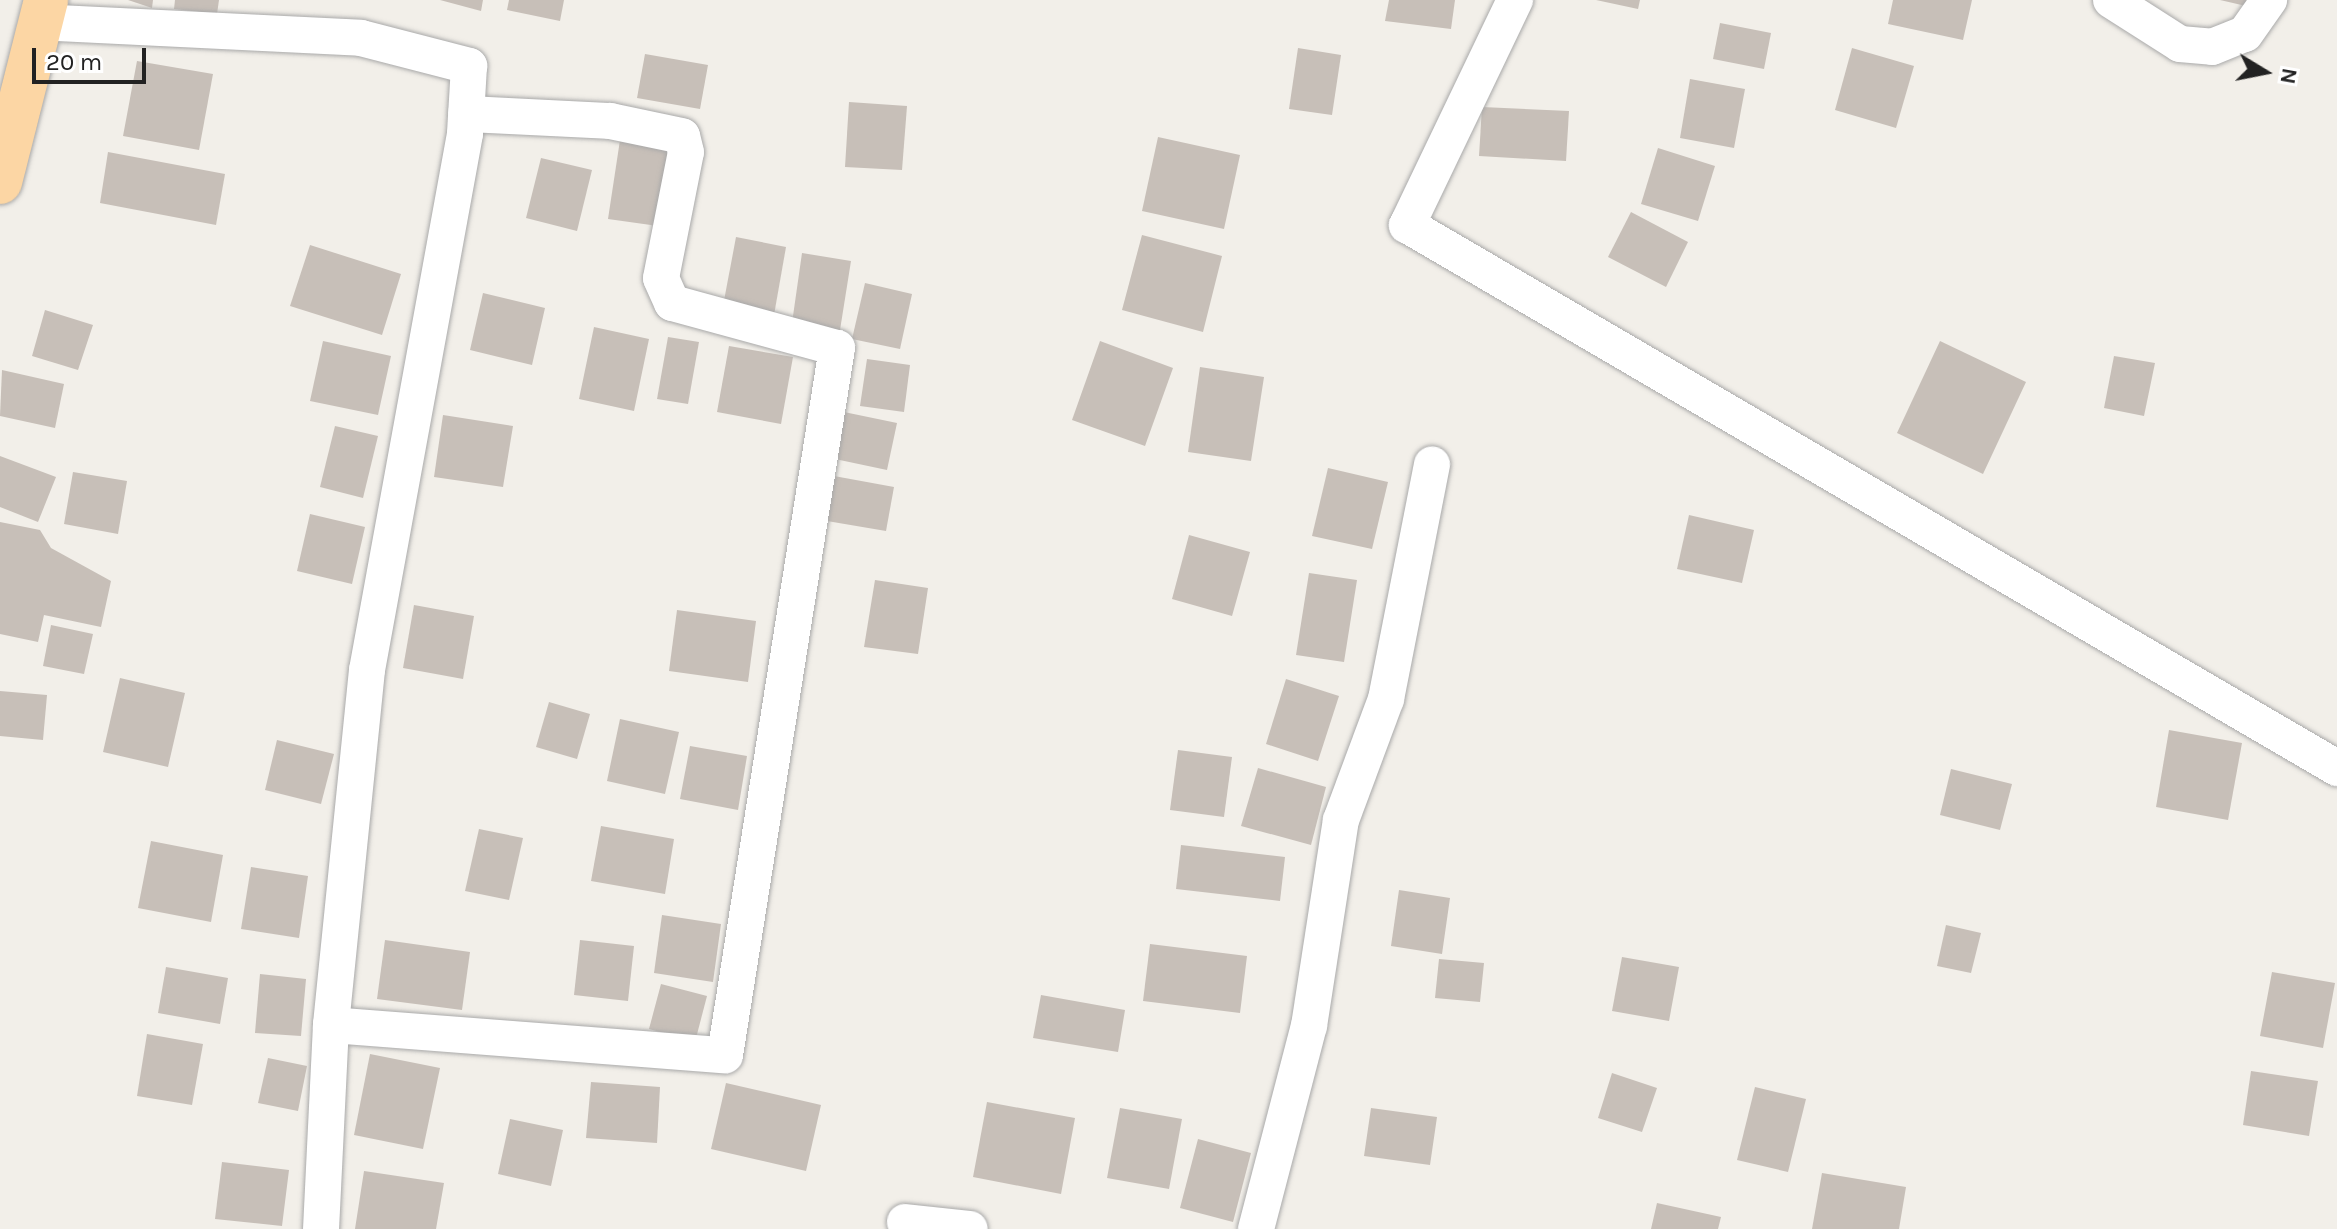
<!DOCTYPE html>
<style>
body{margin:0}
#map{position:relative;width:2337px;height:1229px;overflow:hidden;background:#f2efe9;font-family:Karla,sans-serif}
div>[style]{position:absolute}
.building>*{inset:0;background:#c7bfb8}
.roads{filter:drop-shadow(0 0 2px #a9a9a9) drop-shadow(0 0 2px #a9a9a9)}
.street>*{height:36px;margin:-18px;padding:0 18px;transform-origin:18px;border-radius:18px;background:#fff}
.primary>*{height:44px;margin:-22px;padding:0 22px;transform-origin:22px;border-radius:22px;background:#fcd6a4}
span{translate:-50% -50%;white-space:nowrap;text-align:center;line-height:1.15;-webkit-text-stroke:6px #fff;paint-order:stroke}
.north{position:absolute;left:2225px;top:32px;width:80px;height:80px;-webkit-text-stroke:6px #fff;paint-order:stroke;rotate:100deg;font-size:22px;font-weight:700;line-height:32px;text-align:center;color:#222}
.north::after{content:'';display:block;margin:auto;width:28px;height:36px;background:#222;clip-path:polygon(50% 0,100% 100%,50% 72%,0 100%)}
.scale{position:absolute;left:32px;top:48px;width:114px;height:36px;box-sizing:border-box;border:4px solid #222;border-top:0;padding-left:10px;font-size:24px;line-height:28px;white-space:nowrap;color:#222;-webkit-text-stroke:6px #fff;paint-order:stroke}
</style>
<div id="map">
<div class="building">
<div style="clip-path:polygon(128px 0,153px 0,152px 8px)"></div>
<div style="clip-path:polygon(175px 0,219px 0,217px 14px,174px 9px)"></div>
<div style="clip-path:polygon(440px 0,483px 0,481px 11px)"></div>
<div style="clip-path:polygon(509px 0,564px 0,560px 21px,507px 10px)"></div>
<div style="clip-path:polygon(1389px 0,1455px 0,1451px 29px,1385px 21px)"></div>
<div style="clip-path:polygon(1596px 0,1640px 0,1638px 9px)"></div>
<div style="clip-path:polygon(1893px 0,1972px 0,1963px 40px,1888px 24px)"></div>
<div style="clip-path:polygon(2220px 0,2247px 0,2246px 6px)"></div>
<div style="clip-path:polygon(1720px 23px,1771px 33px,1764px 69px,1713px 59px)"></div>
<div style="clip-path:polygon(1298px 48px,1341px 55px,1332px 115px,1289px 109px)"></div>
<div style="clip-path:polygon(1852px 48px,1914px 66px,1896px 128px,1835px 110px)"></div>
<div style="clip-path:polygon(645px 54px,708px 65px,700px 109px,637px 98px)"></div>
<div style="clip-path:polygon(137px 61px,213px 74px,199px 150px,123px 136px)"></div>
<div style="clip-path:polygon(1690px 79px,1745px 89px,1734px 148px,1680px 138px)"></div>
<div style="clip-path:polygon(849px 102px,907px 106px,902px 170px,845px 167px)"></div>
<div style="clip-path:polygon(1482px 107px,1569px 111px,1566px 161px,1479px 156px)"></div>
<div style="clip-path:polygon(1158px 137px,1240px 155px,1224px 229px,1142px 211px)"></div>
<div style="clip-path:polygon(620px 140px,669px 147px,658px 226px,608px 219px)"></div>
<div style="clip-path:polygon(1658px 148px,1715px 166px,1698px 221px,1641px 204px)"></div>
<div style="clip-path:polygon(108px 152px,225px 174px,216px 225px,100px 203px)"></div>
<div style="clip-path:polygon(541px 158px,592px 170px,577px 231px,526px 218px)"></div>
<div style="clip-path:polygon(1631px 212px,1688px 242px,1666px 287px,1608px 257px)"></div>
<div style="clip-path:polygon(1142px 235px,1222px 256px,1203px 332px,1122px 310px)"></div>
<div style="clip-path:polygon(736px 237px,786px 247px,774px 315px,723px 306px)"></div>
<div style="clip-path:polygon(310px 245px,401px 274px,382px 335px,290px 306px)"></div>
<div style="clip-path:polygon(802px 253px,851px 261px,840px 330px,792px 323px)"></div>
<div style="clip-path:polygon(865px 283px,912px 294px,900px 349px,852px 339px)"></div>
<div style="clip-path:polygon(483px 293px,545px 308px,532px 365px,470px 350px)"></div>
<div style="clip-path:polygon(45px 310px,93px 325px,78px 370px,32px 356px)"></div>
<div style="clip-path:polygon(594px 327px,649px 339px,634px 411px,579px 399px)"></div>
<div style="clip-path:polygon(668px 337px,699px 342px,688px 404px,657px 399px)"></div>
<div style="clip-path:polygon(323px 341px,391px 356px,378px 415px,310px 401px)"></div>
<div style="clip-path:polygon(1100px 341px,1173px 368px,1145px 446px,1072px 420px)"></div>
<div style="clip-path:polygon(1940px 341px,2026px 382px,1983px 474px,1897px 433px)"></div>
<div style="clip-path:polygon(729px 346px,793px 357px,781px 424px,717px 412px)"></div>
<div style="clip-path:polygon(2114px 356px,2155px 363px,2144px 416px,2104px 408px)"></div>
<div style="clip-path:polygon(867px 359px,910px 365px,904px 412px,860px 406px)"></div>
<div style="clip-path:polygon(1200px 367px,1264px 377px,1251px 461px,1188px 452px)"></div>
<div style="clip-path:polygon(2px 370px,64px 384px,55px 428px,0 416px)"></div>
<div style="clip-path:polygon(844px 412px,897px 423px,887px 470px,835px 459px)"></div>
<div style="clip-path:polygon(443px 415px,513px 426px,503px 487px,434px 477px)"></div>
<div style="clip-path:polygon(335px 426px,378px 436px,363px 498px,320px 487px)"></div>
<div style="clip-path:polygon(0 456px,56px 477px,38px 522px,0 507px)"></div>
<div style="clip-path:polygon(1328px 468px,1388px 482px,1372px 549px,1312px 536px)"></div>
<div style="clip-path:polygon(73px 472px,127px 481px,118px 534px,64px 524px)"></div>
<div style="clip-path:polygon(834px 476px,894px 487px,886px 531px,827px 521px)"></div>
<div style="clip-path:polygon(310px 514px,365px 527px,352px 584px,297px 571px)"></div>
<div style="clip-path:polygon(1689px 515px,1754px 530px,1742px 583px,1677px 569px)"></div>
<div style="clip-path:polygon(0 522px,40px 530px,51px 548px,111px 581px,101px 627px,44px 615px,38px 642px,0 634px)"></div>
<div style="clip-path:polygon(1189px 535px,1250px 552px,1232px 616px,1172px 599px)"></div>
<div style="clip-path:polygon(1309px 573px,1357px 580px,1344px 662px,1296px 655px)"></div>
<div style="clip-path:polygon(875px 580px,928px 588px,918px 654px,864px 647px)"></div>
<div style="clip-path:polygon(414px 605px,474px 616px,463px 679px,403px 668px)"></div>
<div style="clip-path:polygon(677px 610px,756px 621px,748px 682px,669px 671px)"></div>
<div style="clip-path:polygon(51px 625px,93px 634px,84px 674px,43px 666px)"></div>
<div style="clip-path:polygon(120px 678px,185px 693px,168px 767px,103px 752px)"></div>
<div style="clip-path:polygon(1286px 679px,1339px 696px,1318px 761px,1266px 744px)"></div>
<div style="clip-path:polygon(0 691px,47px 695px,43px 740px,0 736px)"></div>
<div style="clip-path:polygon(549px 702px,590px 714px,577px 759px,536px 747px)"></div>
<div style="clip-path:polygon(620px 719px,679px 732px,665px 794px,607px 781px)"></div>
<div style="clip-path:polygon(2169px 730px,2242px 743px,2228px 820px,2156px 807px)"></div>
<div style="clip-path:polygon(277px 740px,334px 754px,321px 804px,265px 790px)"></div>
<div style="clip-path:polygon(690px 746px,747px 756px,738px 810px,680px 799px)"></div>
<div style="clip-path:polygon(1178px 750px,1232px 757px,1224px 817px,1170px 810px)"></div>
<div style="clip-path:polygon(1258px 768px,1326px 787px,1311px 845px,1241px 826px)"></div>
<div style="clip-path:polygon(1951px 769px,2012px 784px,2000px 830px,1940px 815px)"></div>
<div style="clip-path:polygon(601px 826px,674px 839px,665px 894px,591px 881px)"></div>
<div style="clip-path:polygon(479px 829px,523px 838px,509px 900px,465px 891px)"></div>
<div style="clip-path:polygon(151px 841px,223px 855px,211px 922px,138px 908px)"></div>
<div style="clip-path:polygon(1181px 845px,1285px 857px,1280px 901px,1176px 889px)"></div>
<div style="clip-path:polygon(251px 867px,308px 876px,299px 938px,241px 929px)"></div>
<div style="clip-path:polygon(1399px 890px,1450px 898px,1442px 954px,1391px 946px)"></div>
<div style="clip-path:polygon(662px 915px,721px 924px,713px 982px,654px 973px)"></div>
<div style="clip-path:polygon(1946px 925px,1981px 933px,1971px 973px,1937px 966px)"></div>
<div style="clip-path:polygon(385px 940px,470px 952px,462px 1010px,377px 999px)"></div>
<div style="clip-path:polygon(580px 940px,634px 946px,628px 1001px,574px 995px)"></div>
<div style="clip-path:polygon(1150px 944px,1247px 956px,1240px 1013px,1143px 1001px)"></div>
<div style="clip-path:polygon(1622px 957px,1679px 967px,1669px 1021px,1612px 1011px)"></div>
<div style="clip-path:polygon(1439px 959px,1484px 963px,1480px 1002px,1435px 998px)"></div>
<div style="clip-path:polygon(166px 967px,228px 978px,220px 1024px,158px 1013px)"></div>
<div style="clip-path:polygon(2272px 972px,2335px 983px,2323px 1048px,2260px 1036px)"></div>
<div style="clip-path:polygon(260px 974px,306px 979px,301px 1036px,255px 1033px)"></div>
<div style="clip-path:polygon(661px 984px,707px 996px,695px 1042px,649px 1029px)"></div>
<div style="clip-path:polygon(1041px 995px,1125px 1010px,1118px 1052px,1033px 1038px)"></div>
<div style="clip-path:polygon(147px 1034px,203px 1044px,192px 1105px,137px 1096px)"></div>
<div style="clip-path:polygon(370px 1054px,440px 1068px,423px 1149px,354px 1135px)"></div>
<div style="clip-path:polygon(268px 1058px,307px 1066px,298px 1111px,258px 1103px)"></div>
<div style="clip-path:polygon(2251px 1071px,2318px 1081px,2309px 1136px,2243px 1125px)"></div>
<div style="clip-path:polygon(1612px 1073px,1657px 1088px,1642px 1132px,1598px 1118px)"></div>
<div style="clip-path:polygon(591px 1082px,660px 1087px,657px 1143px,586px 1138px)"></div>
<div style="clip-path:polygon(726px 1083px,821px 1105px,806px 1171px,711px 1149px)"></div>
<div style="clip-path:polygon(1755px 1087px,1806px 1099px,1788px 1172px,1737px 1160px)"></div>
<div style="clip-path:polygon(987px 1102px,1075px 1118px,1061px 1194px,973px 1177px)"></div>
<div style="clip-path:polygon(1120px 1108px,1182px 1119px,1169px 1189px,1107px 1178px)"></div>
<div style="clip-path:polygon(1371px 1108px,1437px 1117px,1430px 1165px,1364px 1156px)"></div>
<div style="clip-path:polygon(510px 1119px,563px 1130px,551px 1186px,498px 1174px)"></div>
<div style="clip-path:polygon(1198px 1139px,1251px 1153px,1233px 1222px,1180px 1208px)"></div>
<div style="clip-path:polygon(222px 1162px,289px 1170px,282px 1226px,215px 1219px)"></div>
<div style="clip-path:polygon(364px 1171px,444px 1183px,436px 1229px,355px 1229px)"></div>
<div style="clip-path:polygon(1822px 1173px,1906px 1187px,1899px 1229px,1812px 1229px)"></div>
<div style="clip-path:polygon(1657px 1203px,1721px 1217px,1718px 1229px,1651px 1229px)"></div>
</div>
<div class="roads">
<div class="street">
<div style="left:1515px;top:0;width:250px;rotate:115.6deg"></div>
<div style="left:1407px;top:225px;width:1077px;rotate:30.28deg"></div>
<div style="left:2111px;top:0;width:82px;rotate:32.5deg"></div>
<div style="left:2180px;top:44px;width:32px;rotate:5deg"></div>
<div style="left:2212px;top:47px;width:35px;rotate:-22deg"></div>
<div style="left:2245px;top:34px;width:42px;rotate:-54.8deg"></div>
<div style="left:37px;top:22px;width:324px;rotate:2.8deg"></div>
<div style="left:361px;top:38px;width:112px;rotate:14.5deg"></div>
<div style="left:469px;top:66px;width:68px;rotate:93.4deg"></div>
<div style="left:465px;top:134px;width:545px;rotate:100.36deg"></div>
<div style="left:367px;top:670px;width:357px;rotate:95.8deg"></div>
<div style="left:331px;top:1025px;width:204px;rotate:92.8deg"></div>
<div style="left:331px;top:1025px;width:395px;rotate:4.4deg"></div>
<div style="left:725px;top:1055px;width:716px;rotate:-81deg"></div>
<div style="left:837px;top:348px;width:171px;rotate:-164.7deg"></div>
<div style="left:672px;top:303px;width:27px;rotate:-114deg"></div>
<div style="left:661px;top:278px;width:128px;rotate:-78.8deg"></div>
<div style="left:686px;top:152px;width:16px;rotate:-104deg"></div>
<div style="left:682px;top:136px;width:74px;rotate:-168.2deg"></div>
<div style="left:610px;top:121px;width:144px;rotate:-177.2deg"></div>
<div style="left:905px;top:1222px;width:65px;rotate:6.1deg"></div>
<div style="left:1256px;top:1229px;width:210px;rotate:-75.4deg"></div>
<div style="left:1309px;top:1026px;width:208px;rotate:-81.2deg"></div>
<div style="left:1341px;top:820px;width:129px;rotate:-69.6deg"></div>
<div style="left:1386px;top:699px;width:239px;rotate:-78.9deg"></div>
</div>
<div class="primary">
<div style="left:0;top:182px;width:188px;rotate:-75.8deg"></div>
</div>
</div>
<div class="north">N</div>
<div class="scale">20 m</div>
</div>
